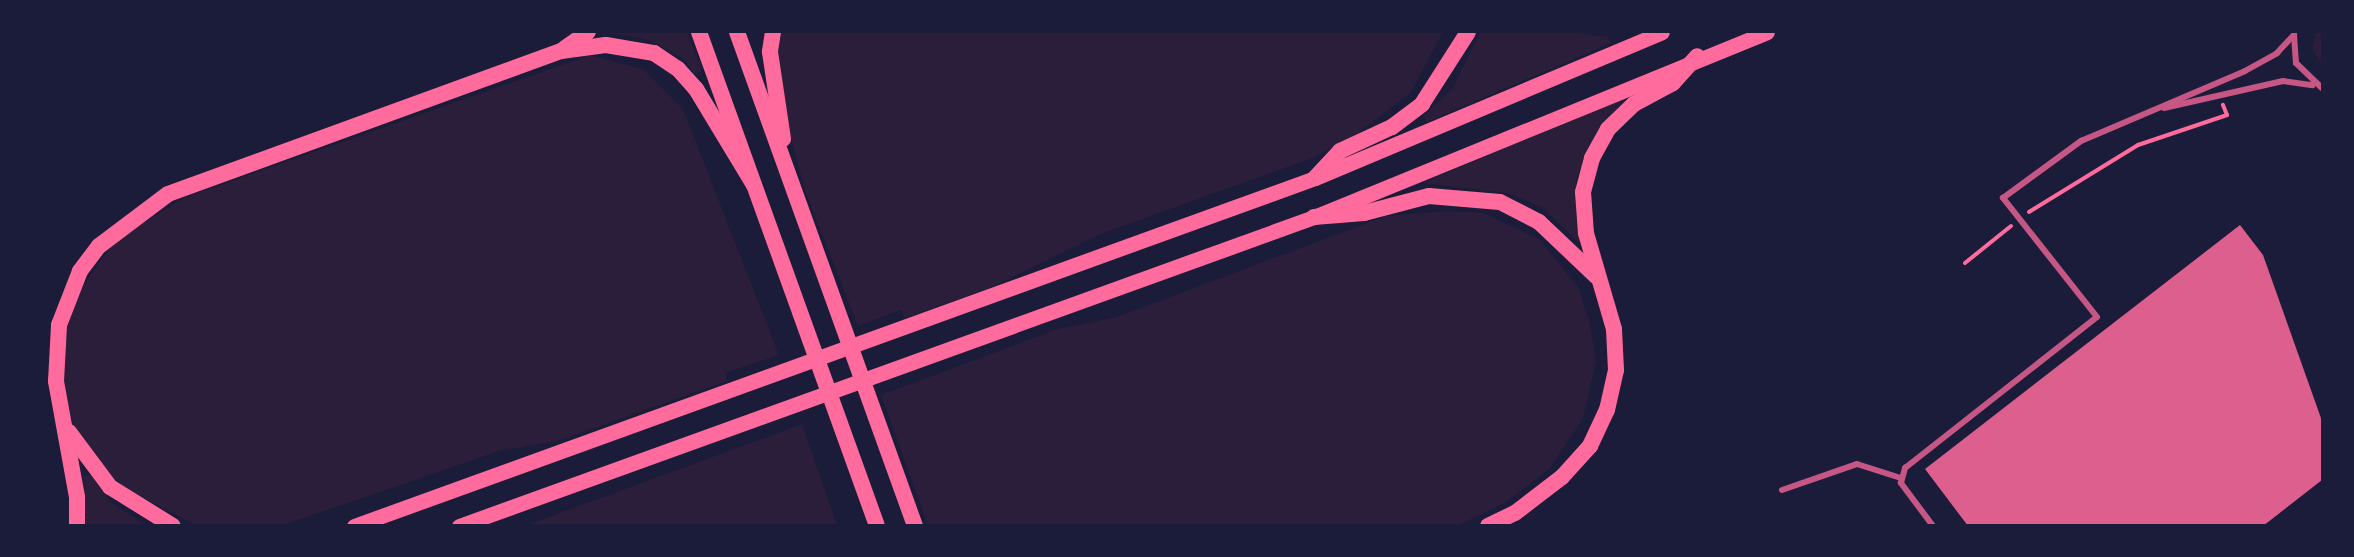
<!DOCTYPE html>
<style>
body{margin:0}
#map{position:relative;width:2354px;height:557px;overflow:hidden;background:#1b1b3a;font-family:"Source Serif 4",serif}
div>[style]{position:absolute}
.green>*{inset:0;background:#2a1e3b}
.building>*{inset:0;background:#dd5f8e}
.path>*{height:4px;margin:-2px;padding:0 2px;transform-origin:2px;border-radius:2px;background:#ff6b9d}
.minor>*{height:6px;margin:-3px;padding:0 3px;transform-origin:3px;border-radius:3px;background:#c65784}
.primary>*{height:15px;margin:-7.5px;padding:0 7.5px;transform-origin:7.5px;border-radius:7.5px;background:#ff6b9d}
.trunk>*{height:16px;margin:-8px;padding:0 8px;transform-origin:8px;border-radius:8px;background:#ff6b9d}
span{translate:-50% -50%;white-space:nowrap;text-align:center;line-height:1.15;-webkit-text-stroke:6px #1b1b3a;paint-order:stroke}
.frame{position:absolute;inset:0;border:33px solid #1b1b3a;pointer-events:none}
</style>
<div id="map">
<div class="green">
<div style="clip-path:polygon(605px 32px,687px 32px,702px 71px,695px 75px,684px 59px,649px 40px)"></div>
<div style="clip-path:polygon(779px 32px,1443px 32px,1411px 92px,1354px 136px,1310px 159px,1103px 233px,990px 288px,905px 318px,901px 310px,858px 326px,805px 191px,788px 127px,777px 57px)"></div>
<div style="clip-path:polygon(1481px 32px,1567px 32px,1608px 37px,1611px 43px,1427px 122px,1423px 116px,1452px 89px)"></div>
<div style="clip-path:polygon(2316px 32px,2322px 32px,2322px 66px,2312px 48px)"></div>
<div style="clip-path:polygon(590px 55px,643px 69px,683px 109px,779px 355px,725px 373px,727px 381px,560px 440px,499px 451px,284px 525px,196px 525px,120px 487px,75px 430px,62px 388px,65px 330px,74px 299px,115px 240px,186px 197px)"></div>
<div style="clip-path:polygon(1618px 100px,1621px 106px,1587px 149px,1576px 181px,1580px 244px,1542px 207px,1507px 193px,1423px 183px)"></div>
<div style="clip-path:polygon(1448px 211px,1483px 213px,1539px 239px,1579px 288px,1590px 325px,1596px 360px,1583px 419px,1550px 468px,1506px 502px,1457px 526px,928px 525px,881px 395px,1057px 329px,1117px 317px,1386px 216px)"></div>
<div style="clip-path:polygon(802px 424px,837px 525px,527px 525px)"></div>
<div style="clip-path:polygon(90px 474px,113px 504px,146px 525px,86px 525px,82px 477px)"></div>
</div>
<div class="building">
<div style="clip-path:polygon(2240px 225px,2263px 255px,2322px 421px,2322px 480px,2263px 526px,1968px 526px,1925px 469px)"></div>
</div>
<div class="path">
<div style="left:2029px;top:212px;width:128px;rotate:-31.6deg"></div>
<div style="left:2138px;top:145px;width:94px;rotate:-18.6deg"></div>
<div style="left:2227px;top:115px;width:11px;rotate:-112deg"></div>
<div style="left:1965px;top:263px;width:59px;rotate:-38.8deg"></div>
</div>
<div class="minor">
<div style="left:2294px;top:35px;width:28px;rotate:86deg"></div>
<div style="left:2296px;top:63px;width:36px;rotate:44deg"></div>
<div style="left:2164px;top:108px;width:122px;rotate:-12.8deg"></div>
<div style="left:2283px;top:81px;width:30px;rotate:8deg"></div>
<div style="left:1782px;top:490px;width:79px;rotate:-19.1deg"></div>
<div style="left:1857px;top:464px;width:46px;rotate:17.7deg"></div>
<div style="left:1933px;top:526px;width:54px;rotate:-126.7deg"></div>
<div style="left:1901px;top:483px;width:16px;rotate:-75deg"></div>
<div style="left:1905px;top:468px;width:244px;rotate:-38.2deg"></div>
<div style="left:2097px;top:317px;width:152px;rotate:-128.3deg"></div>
<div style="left:2003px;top:198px;width:97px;rotate:-36.2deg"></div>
<div style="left:2081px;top:141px;width:178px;rotate:-23.1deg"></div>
<div style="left:2245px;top:71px;width:37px;rotate:-29deg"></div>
<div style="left:2277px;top:53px;width:25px;rotate:-47deg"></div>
</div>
<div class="primary">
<div style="left:354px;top:526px;width:1022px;rotate:-19.91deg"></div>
<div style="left:1315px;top:178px;width:376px;rotate:-22.8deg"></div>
<div style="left:459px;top:526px;width:909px;rotate:-19.87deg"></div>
<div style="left:1314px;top:217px;width:489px;rotate:-22.2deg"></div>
</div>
<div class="trunk">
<div style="left:699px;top:32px;width:525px;rotate:70.18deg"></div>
<div style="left:737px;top:32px;width:525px;rotate:70.18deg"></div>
<div style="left:773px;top:32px;width:20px;rotate:99deg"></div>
<div style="left:770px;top:52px;width:88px;rotate:81.5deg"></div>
<div style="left:565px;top:48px;width:28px;rotate:-35deg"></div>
<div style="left:1315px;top:178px;width:37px;rotate:-47deg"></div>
<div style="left:1340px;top:151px;width:57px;rotate:-24.8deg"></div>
<div style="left:1392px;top:127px;width:38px;rotate:-37deg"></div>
<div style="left:1422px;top:104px;width:85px;rotate:-57.4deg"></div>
<div style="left:1314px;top:217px;width:50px;rotate:-4.6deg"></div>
<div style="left:1364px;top:213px;width:67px;rotate:-14.7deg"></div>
<div style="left:1429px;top:196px;width:71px;rotate:4.8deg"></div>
<div style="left:1500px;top:202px;width:44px;rotate:27.1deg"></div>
<div style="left:1539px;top:222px;width:79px;rotate:43.5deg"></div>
<div style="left:69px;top:432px;width:69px;rotate:53.3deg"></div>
<div style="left:110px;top:487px;width:74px;rotate:31.8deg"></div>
<div style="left:77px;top:526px;width:29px;rotate:-90deg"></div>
<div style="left:77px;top:497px;width:118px;rotate:-100.3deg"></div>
<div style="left:56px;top:381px;width:56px;rotate:-86.9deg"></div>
<div style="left:59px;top:325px;width:58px;rotate:-68.7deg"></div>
<div style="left:80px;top:271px;width:31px;rotate:-53deg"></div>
<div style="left:99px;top:246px;width:86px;rotate:-37deg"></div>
<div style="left:168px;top:194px;width:418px;rotate:-20deg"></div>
<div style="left:561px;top:51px;width:45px;rotate:-7.6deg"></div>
<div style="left:606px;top:45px;width:49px;rotate:9.5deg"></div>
<div style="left:654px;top:53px;width:29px;rotate:34deg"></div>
<div style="left:678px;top:69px;width:27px;rotate:48deg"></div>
<div style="left:696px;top:89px;width:112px;rotate:58.9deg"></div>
<div style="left:1488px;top:526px;width:30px;rotate:-26deg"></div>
<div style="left:1515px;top:513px;width:59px;rotate:-37.5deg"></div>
<div style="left:1562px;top:477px;width:42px;rotate:-47.9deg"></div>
<div style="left:1590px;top:446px;width:40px;rotate:-65deg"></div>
<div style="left:1607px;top:410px;width:41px;rotate:-77.3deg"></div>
<div style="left:1616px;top:370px;width:41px;rotate:-92.8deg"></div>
<div style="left:1614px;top:329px;width:100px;rotate:-106.3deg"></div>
<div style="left:1586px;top:233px;width:41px;rotate:-94.2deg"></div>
<div style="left:1583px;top:192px;width:35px;rotate:-75deg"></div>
<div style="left:1592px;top:158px;width:33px;rotate:-61deg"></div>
<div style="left:1608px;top:129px;width:36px;rotate:-44deg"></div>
<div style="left:1634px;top:104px;width:44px;rotate:-28.3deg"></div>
<div style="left:1673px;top:83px;width:36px;rotate:-48deg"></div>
</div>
<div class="frame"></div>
</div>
